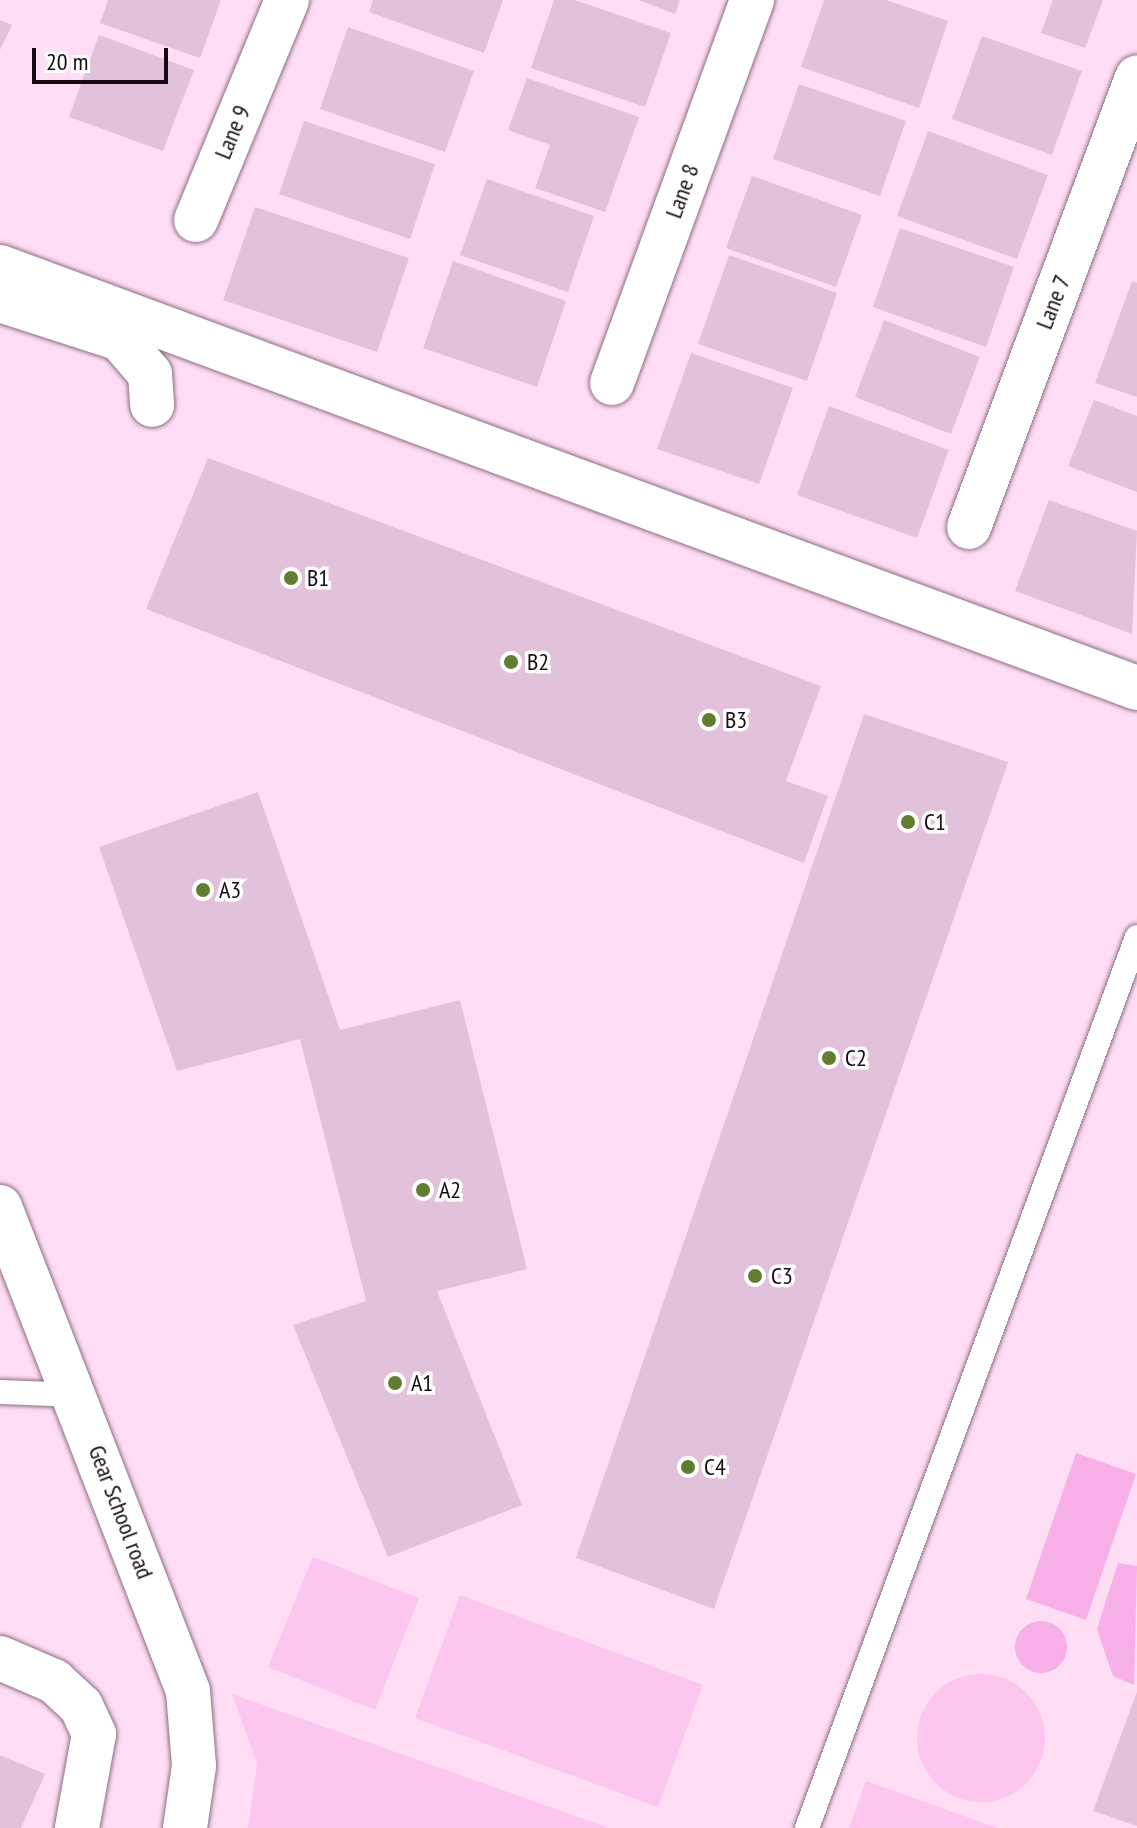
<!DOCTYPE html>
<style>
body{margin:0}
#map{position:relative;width:1137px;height:1828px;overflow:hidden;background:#feddf5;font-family:"PT Sans Narrow",sans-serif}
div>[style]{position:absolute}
.green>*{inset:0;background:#fdc6ef}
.round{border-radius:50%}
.water>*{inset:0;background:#f7afe7}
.building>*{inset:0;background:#e2c2da}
.roads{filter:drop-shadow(0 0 2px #8b6e83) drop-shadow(0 0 2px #8b6e83)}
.lane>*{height:24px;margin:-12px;padding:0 12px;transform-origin:12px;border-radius:12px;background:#fff}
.street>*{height:44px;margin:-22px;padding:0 22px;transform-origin:22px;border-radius:22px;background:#fff}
.secondary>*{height:44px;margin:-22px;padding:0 22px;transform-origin:22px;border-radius:22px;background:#fff}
.dots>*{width:22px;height:22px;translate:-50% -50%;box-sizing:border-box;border:4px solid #fff;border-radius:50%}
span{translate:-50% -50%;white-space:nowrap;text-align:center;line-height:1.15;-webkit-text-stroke:7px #fff;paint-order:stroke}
.street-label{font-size:24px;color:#150a12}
.poi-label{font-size:24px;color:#150a12}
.left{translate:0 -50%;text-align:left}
.scale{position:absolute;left:32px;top:48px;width:136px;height:36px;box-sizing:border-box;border:4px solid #150a12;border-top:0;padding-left:10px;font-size:24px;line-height:28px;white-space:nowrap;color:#150a12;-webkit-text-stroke:6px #fff;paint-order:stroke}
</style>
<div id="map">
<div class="green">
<div style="clip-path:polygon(313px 1557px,419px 1598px,375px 1710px,268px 1667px)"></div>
<div style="clip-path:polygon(460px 1595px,703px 1685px,658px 1807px,415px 1718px)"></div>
<div class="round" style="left:917px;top:1674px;width:128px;height:128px"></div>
<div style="clip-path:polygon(232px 1694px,609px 1828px,248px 1828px,257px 1764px)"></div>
<div style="clip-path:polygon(866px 1781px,998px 1828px,849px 1828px)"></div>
</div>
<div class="water">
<div style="clip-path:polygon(1076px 1453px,1136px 1474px,1086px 1620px,1026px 1599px)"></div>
<div style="clip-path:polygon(1118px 1563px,1137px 1566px,1134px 1685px,1113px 1676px,1097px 1629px)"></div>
<div class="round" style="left:1015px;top:1621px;width:52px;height:52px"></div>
</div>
<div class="building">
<div style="clip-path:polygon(108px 0,221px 0,200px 58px,100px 23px)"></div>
<div style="clip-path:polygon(373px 0,503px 0,484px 53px,369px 12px)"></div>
<div style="clip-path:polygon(554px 0,575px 0,671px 33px,645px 107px,531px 68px)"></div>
<div style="clip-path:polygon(638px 0,680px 0,675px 14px)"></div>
<div style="clip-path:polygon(824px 0,886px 0,948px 21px,919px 108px,801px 67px)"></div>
<div style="clip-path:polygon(1053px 0,1103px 0,1085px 48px,1041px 33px)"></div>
<div style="clip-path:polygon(0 20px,12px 25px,0 50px)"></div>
<div style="clip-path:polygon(348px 27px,474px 71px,445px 152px,320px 109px)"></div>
<div style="clip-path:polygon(99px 35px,194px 70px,163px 151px,69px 117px)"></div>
<div style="clip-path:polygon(982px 36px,1082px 71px,1052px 155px,952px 119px)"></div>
<div style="clip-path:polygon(527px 78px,639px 117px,605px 212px,535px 188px,550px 145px,508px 130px)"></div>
<div style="clip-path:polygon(799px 84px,906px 121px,880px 196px,773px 159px)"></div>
<div style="clip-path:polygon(304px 121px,435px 164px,410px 239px,279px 194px)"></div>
<div style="clip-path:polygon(928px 131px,1048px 175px,1017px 259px,897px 216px)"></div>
<div style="clip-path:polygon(752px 176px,862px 215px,836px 287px,726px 248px)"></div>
<div style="clip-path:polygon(487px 179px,594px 216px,568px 292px,460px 255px)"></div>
<div style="clip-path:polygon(255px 207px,409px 258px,377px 352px,223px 300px)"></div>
<div style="clip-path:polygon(900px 228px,1014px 267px,986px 347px,873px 307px)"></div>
<div style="clip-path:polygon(729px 255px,837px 293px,807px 381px,698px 344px)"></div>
<div style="clip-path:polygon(453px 261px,566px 301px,537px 387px,423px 348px)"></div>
<div style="clip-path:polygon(1132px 281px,1137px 283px,1137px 397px,1095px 383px)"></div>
<div style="clip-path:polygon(884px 320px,980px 357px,951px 434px,855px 397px)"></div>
<div style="clip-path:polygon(691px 353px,793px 388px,759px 484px,657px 449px)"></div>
<div style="clip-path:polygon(1094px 400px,1137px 416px,1137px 492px,1068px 466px)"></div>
<div style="clip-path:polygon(829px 406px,949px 450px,917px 538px,797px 495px)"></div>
<div style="clip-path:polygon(208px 458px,821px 686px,786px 781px,828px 796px,804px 863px,146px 609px)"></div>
<div style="clip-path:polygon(1049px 500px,1137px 531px,1132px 634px,1015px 591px)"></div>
<div style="clip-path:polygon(864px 714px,1008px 762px,714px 1609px,576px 1558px)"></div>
<div style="clip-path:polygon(258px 792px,340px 1030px,460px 1000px,527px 1269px,437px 1291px,522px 1505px,388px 1557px,293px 1325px,366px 1301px,300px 1039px,177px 1071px,99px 847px)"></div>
<div style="clip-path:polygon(1137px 1692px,1137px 1826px,1093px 1811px)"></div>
<div style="clip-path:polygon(0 1755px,45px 1774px,21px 1828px,0 1828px)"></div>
</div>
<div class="roads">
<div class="lane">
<div style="left:0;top:1392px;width:77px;rotate:2.2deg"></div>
<div style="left:807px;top:1828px;width:950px;rotate:-69.68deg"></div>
</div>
<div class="street">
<div style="left:196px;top:220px;width:238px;rotate:-67.5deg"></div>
<div style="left:0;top:267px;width:1212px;rotate:20.32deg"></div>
<div style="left:0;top:300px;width:126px;rotate:18deg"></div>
<div style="left:120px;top:339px;width:46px;rotate:49.4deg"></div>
<div style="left:150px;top:374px;width:31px;rotate:86deg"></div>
<div style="left:612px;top:383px;width:408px;rotate:-69.9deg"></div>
<div style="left:969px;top:527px;width:480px;rotate:-69.5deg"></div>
<div style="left:0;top:1658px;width:59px;rotate:23.1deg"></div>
<div style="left:54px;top:1681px;width:37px;rotate:43deg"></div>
<div style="left:81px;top:1706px;width:31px;rotate:65deg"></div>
<div style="left:94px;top:1734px;width:96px;rotate:100.3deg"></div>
</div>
<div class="secondary">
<div style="left:0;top:1207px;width:519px;rotate:68.77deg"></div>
<div style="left:188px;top:1691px;width:75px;rotate:85.4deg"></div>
<div style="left:194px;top:1766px;width:63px;rotate:98.3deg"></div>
</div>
</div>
<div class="dots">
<div style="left:291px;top:578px;background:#637d30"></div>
<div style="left:511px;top:662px;background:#637d30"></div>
<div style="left:709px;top:720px;background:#637d30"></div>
<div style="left:908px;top:822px;background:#637d30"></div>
<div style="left:203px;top:890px;background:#637d30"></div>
<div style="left:829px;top:1058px;background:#637d30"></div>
<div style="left:423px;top:1190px;background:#637d30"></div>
<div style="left:755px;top:1276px;background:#637d30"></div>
<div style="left:395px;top:1383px;background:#637d30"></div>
<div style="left:688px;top:1467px;background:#637d30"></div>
</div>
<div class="street-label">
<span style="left:232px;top:132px;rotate:-68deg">Lane 9</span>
<span style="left:682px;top:191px;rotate:-70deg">Lane 8</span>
<span style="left:1053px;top:302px;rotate:-69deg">Lane 7</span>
<span style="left:121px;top:1512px;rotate:69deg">Gear School road</span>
</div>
<div class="poi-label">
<span class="left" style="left:307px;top:578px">B1</span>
<span class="left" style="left:527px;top:662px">B2</span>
<span class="left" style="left:725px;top:720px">B3</span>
<span class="left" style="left:924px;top:822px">C1</span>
<span class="left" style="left:219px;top:890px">A3</span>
<span class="left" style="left:845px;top:1058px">C2</span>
<span class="left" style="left:439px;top:1190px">A2</span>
<span class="left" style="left:771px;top:1276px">C3</span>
<span class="left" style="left:411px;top:1383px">A1</span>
<span class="left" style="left:704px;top:1467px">C4</span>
</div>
<div class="scale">20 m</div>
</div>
